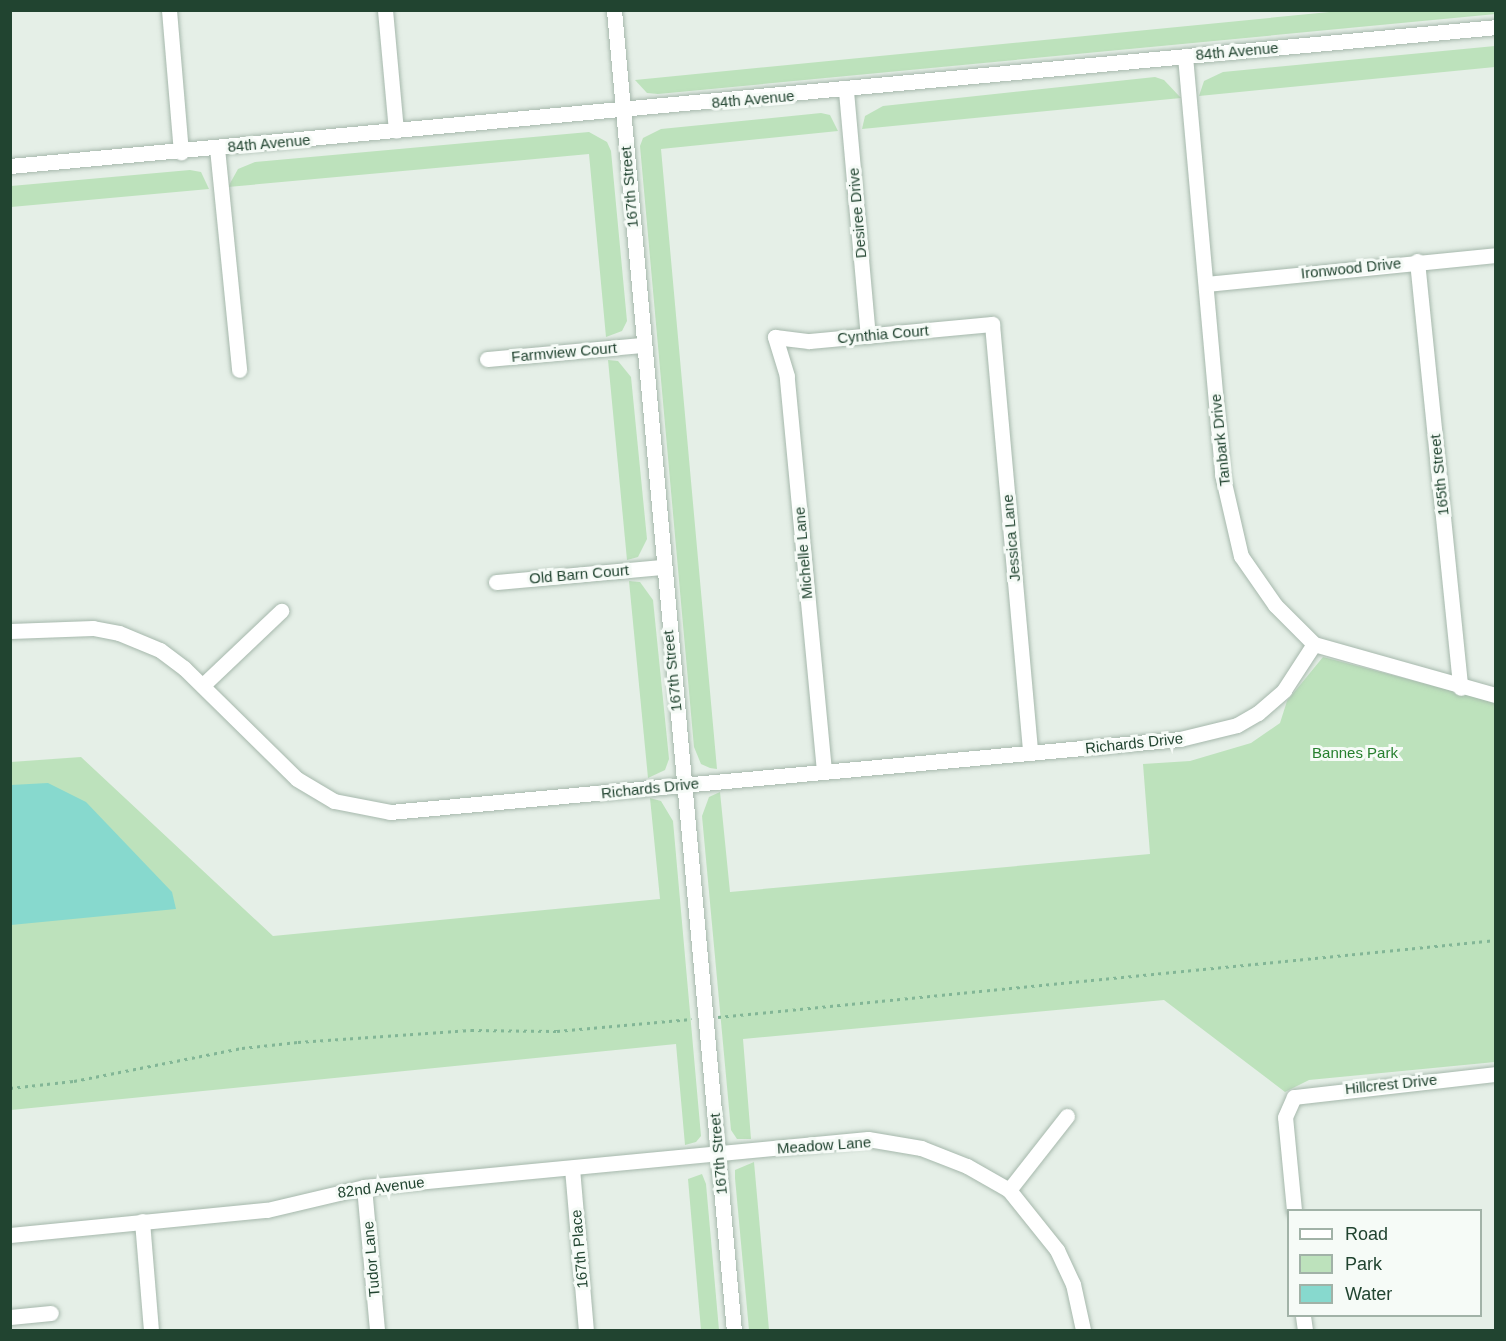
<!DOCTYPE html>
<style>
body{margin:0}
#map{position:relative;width:1506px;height:1341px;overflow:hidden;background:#e5efe7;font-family:Helvetica,sans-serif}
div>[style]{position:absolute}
.green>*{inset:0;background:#bde2bc}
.water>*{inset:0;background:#87d9ce}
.path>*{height:3px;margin-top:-1.5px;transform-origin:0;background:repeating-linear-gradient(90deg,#82b696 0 3px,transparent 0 7.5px)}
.roads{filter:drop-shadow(0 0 2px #a6b8ac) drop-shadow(0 0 2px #a6b8ac)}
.minor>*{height:15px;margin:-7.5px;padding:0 7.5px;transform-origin:7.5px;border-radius:7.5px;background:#fff}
span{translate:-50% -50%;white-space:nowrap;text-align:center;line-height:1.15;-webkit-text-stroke:6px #f6fbf7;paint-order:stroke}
.street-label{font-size:15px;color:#214430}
.park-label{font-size:15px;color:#267f2e}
.frame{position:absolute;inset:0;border:12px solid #214430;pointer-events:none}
.legend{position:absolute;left:1287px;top:1209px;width:195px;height:108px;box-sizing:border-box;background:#f6fbf7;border:2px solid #a1b2a7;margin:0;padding:8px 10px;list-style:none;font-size:18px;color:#214430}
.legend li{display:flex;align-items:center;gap:12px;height:30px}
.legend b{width:30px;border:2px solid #a1b2a7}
</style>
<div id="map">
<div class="green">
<div style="clip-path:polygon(1350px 10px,1495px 10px,1496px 14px,658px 94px,647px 93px,635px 80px)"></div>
<div style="clip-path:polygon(1495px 46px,1495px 67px,1199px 96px,1204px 81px,1223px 72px)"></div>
<div style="clip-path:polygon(1155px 77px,1164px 80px,1181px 98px,862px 129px,865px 116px,883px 106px)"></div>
<div style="clip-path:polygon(821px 113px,830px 115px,838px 131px,661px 149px,717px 769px,710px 768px,701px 764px,694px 747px,640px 146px,643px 138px,661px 129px)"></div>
<div style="clip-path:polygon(589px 132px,607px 142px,611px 151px,627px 321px,622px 331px,606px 337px,589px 154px,228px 187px,238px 169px,255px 162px)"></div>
<div style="clip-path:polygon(190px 170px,201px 172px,209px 189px,11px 207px,11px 186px)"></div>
<div style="clip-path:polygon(608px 360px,618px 361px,631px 377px,647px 539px,638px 557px,627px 560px)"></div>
<div style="clip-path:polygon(629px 581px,640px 582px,653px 600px,669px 759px,665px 770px,648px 778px)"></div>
<div style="clip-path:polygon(1323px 657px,1495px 702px,1495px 1062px,1309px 1080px,1285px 1092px,1164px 1000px,743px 1039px,751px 1139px,737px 1139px,731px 1130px,702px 816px,709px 797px,720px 792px,730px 892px,1150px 854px,1143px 764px,1190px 761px,1251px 743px,1280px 723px,1287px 701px)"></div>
<div style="clip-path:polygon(81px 757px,273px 936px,660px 899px,650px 798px,661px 801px,673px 821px,701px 1136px,696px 1142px,685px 1145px,676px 1044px,11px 1110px,11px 762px)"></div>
<div style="clip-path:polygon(754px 1162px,769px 1330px,749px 1330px,735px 1178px,735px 1170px)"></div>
<div style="clip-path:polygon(702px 1174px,706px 1184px,719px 1330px,701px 1330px,688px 1179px)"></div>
</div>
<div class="water">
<div style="clip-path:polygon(48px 783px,86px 802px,172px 892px,176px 909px,11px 925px,11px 785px)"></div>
</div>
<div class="path">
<div style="left:718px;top:1017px;width:782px;rotate:-5.65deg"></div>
<div style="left:10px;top:1088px;width:64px;rotate:-6.2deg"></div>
<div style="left:74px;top:1081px;width:171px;rotate:-11.1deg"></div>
<div style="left:242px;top:1048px;width:56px;rotate:-6.1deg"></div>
<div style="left:298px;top:1042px;width:173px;rotate:-4deg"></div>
<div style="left:471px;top:1030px;width:86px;rotate:0.7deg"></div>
<div style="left:557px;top:1031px;width:135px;rotate:-5.1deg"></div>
</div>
<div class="roads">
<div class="minor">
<div style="left:169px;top:10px;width:143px;rotate:85.2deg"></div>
<div style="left:385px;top:10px;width:121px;rotate:84.8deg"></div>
<div style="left:614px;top:10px;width:1325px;rotate:84.81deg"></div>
<div style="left:1185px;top:56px;width:420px;rotate:84.9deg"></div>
<div style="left:1222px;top:474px;width:84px;rotate:77deg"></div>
<div style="left:1241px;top:556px;width:60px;rotate:55.2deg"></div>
<div style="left:1275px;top:605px;width:55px;rotate:45deg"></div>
<div style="left:1314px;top:644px;width:189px;rotate:15.7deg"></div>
<div style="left:846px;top:91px;width:246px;rotate:84.9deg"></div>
<div style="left:217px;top:148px;width:223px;rotate:84.3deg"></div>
<div style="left:10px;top:166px;width:1492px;rotate:-5.34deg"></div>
<div style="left:1417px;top:261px;width:429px;rotate:84.2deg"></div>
<div style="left:1206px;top:284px;width:291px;rotate:-5.7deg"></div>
<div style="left:487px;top:359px;width:156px;rotate:-5.2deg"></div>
<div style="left:496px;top:582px;width:167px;rotate:-5.2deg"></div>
<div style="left:10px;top:631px;width:83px;rotate:-2.1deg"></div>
<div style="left:93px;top:628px;width:26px;rotate:11deg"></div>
<div style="left:119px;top:633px;width:44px;rotate:22.5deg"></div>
<div style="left:160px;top:650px;width:30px;rotate:37deg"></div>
<div style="left:184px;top:668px;width:158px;rotate:44.5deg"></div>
<div style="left:297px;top:779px;width:43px;rotate:30.7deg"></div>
<div style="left:334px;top:801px;width:57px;rotate:11.1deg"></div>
<div style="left:390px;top:812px;width:793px;rotate:-5.28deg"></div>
<div style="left:1180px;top:739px;width:59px;rotate:-13.8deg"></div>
<div style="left:1237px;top:725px;width:24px;rotate:-30deg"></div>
<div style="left:1258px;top:713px;width:35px;rotate:-41deg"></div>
<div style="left:1284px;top:690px;width:55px;rotate:-56.9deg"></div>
<div style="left:203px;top:685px;width:108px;rotate:-43.5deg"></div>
<div style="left:824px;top:771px;width:397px;rotate:-95.4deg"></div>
<div style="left:787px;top:376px;width:41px;rotate:-107.1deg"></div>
<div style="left:775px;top:337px;width:34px;rotate:7deg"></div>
<div style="left:809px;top:341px;width:184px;rotate:-5.3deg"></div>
<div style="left:992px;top:324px;width:430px;rotate:84.9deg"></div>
<div style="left:572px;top:1168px;width:163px;rotate:85.1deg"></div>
<div style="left:364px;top:1187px;width:144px;rotate:84.8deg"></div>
<div style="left:1009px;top:1190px;width:94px;rotate:-51.9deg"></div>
<div style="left:1294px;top:1210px;width:93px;rotate:-95.5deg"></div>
<div style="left:1285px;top:1117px;width:22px;rotate:-66deg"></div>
<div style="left:1294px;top:1097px;width:203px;rotate:-6.5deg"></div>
<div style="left:142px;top:1221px;width:109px;rotate:85.3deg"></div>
<div style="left:10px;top:1235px;width:258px;rotate:-5.6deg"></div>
<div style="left:267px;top:1210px;width:100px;rotate:-13.3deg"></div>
<div style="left:364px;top:1187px;width:506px;rotate:-5.44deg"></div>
<div style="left:868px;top:1139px;width:54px;rotate:9.6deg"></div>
<div style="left:921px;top:1148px;width:49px;rotate:21.4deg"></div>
<div style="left:967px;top:1166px;width:48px;rotate:29.7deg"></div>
<div style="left:1009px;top:1190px;width:77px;rotate:51.3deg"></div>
<div style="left:1057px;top:1250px;width:38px;rotate:65deg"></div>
<div style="left:1073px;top:1284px;width:47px;rotate:77.7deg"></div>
<div style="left:1303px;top:1316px;width:14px;rotate:82deg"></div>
<div style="left:10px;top:1317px;width:41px;rotate:-5.6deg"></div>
</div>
</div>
<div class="street-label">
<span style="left:1237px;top:51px;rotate:-5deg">84th Avenue</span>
<span style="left:753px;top:99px;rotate:-5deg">84th Avenue</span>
<span style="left:269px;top:143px;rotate:-5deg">84th Avenue</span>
<span style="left:629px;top:187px;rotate:-95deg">167th Street</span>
<span style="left:857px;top:213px;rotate:-95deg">Desiree Drive</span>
<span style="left:1351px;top:268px;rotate:-6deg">Ironwood Drive</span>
<span style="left:883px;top:334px;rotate:-5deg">Cynthia Court</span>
<span style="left:564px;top:352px;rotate:-5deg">Farmview Court</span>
<span style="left:1220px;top:440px;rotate:-96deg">Tanbark Drive</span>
<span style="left:1439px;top:475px;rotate:-96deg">165th Street</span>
<span style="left:1011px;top:538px;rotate:-95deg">Jessica Lane</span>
<span style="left:803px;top:553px;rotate:-95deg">Michelle Lane</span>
<span style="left:579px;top:574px;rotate:-5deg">Old Barn Court</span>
<span style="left:672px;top:671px;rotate:-96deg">167th Street</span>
<span style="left:1134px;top:743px;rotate:-6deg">Richards Drive</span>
<span style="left:650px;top:788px;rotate:-6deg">Richards Drive</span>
<span style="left:1391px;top:1084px;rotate:-6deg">Hillcrest Drive</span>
<span style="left:824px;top:1145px;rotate:-4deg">Meadow Lane</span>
<span style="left:718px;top:1154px;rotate:-95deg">167th Street</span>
<span style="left:381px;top:1187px;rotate:-7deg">82nd Avenue</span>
<span style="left:579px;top:1249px;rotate:-95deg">167th Place</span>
<span style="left:371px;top:1259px;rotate:-95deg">Tudor Lane</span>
</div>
<div class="park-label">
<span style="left:1355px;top:753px">Bannes Park</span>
</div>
<div class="frame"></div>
<ul class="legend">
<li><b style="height:8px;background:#fff"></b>Road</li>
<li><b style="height:16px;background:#bde2bc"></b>Park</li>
<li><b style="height:16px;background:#87d9ce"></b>Water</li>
</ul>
</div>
